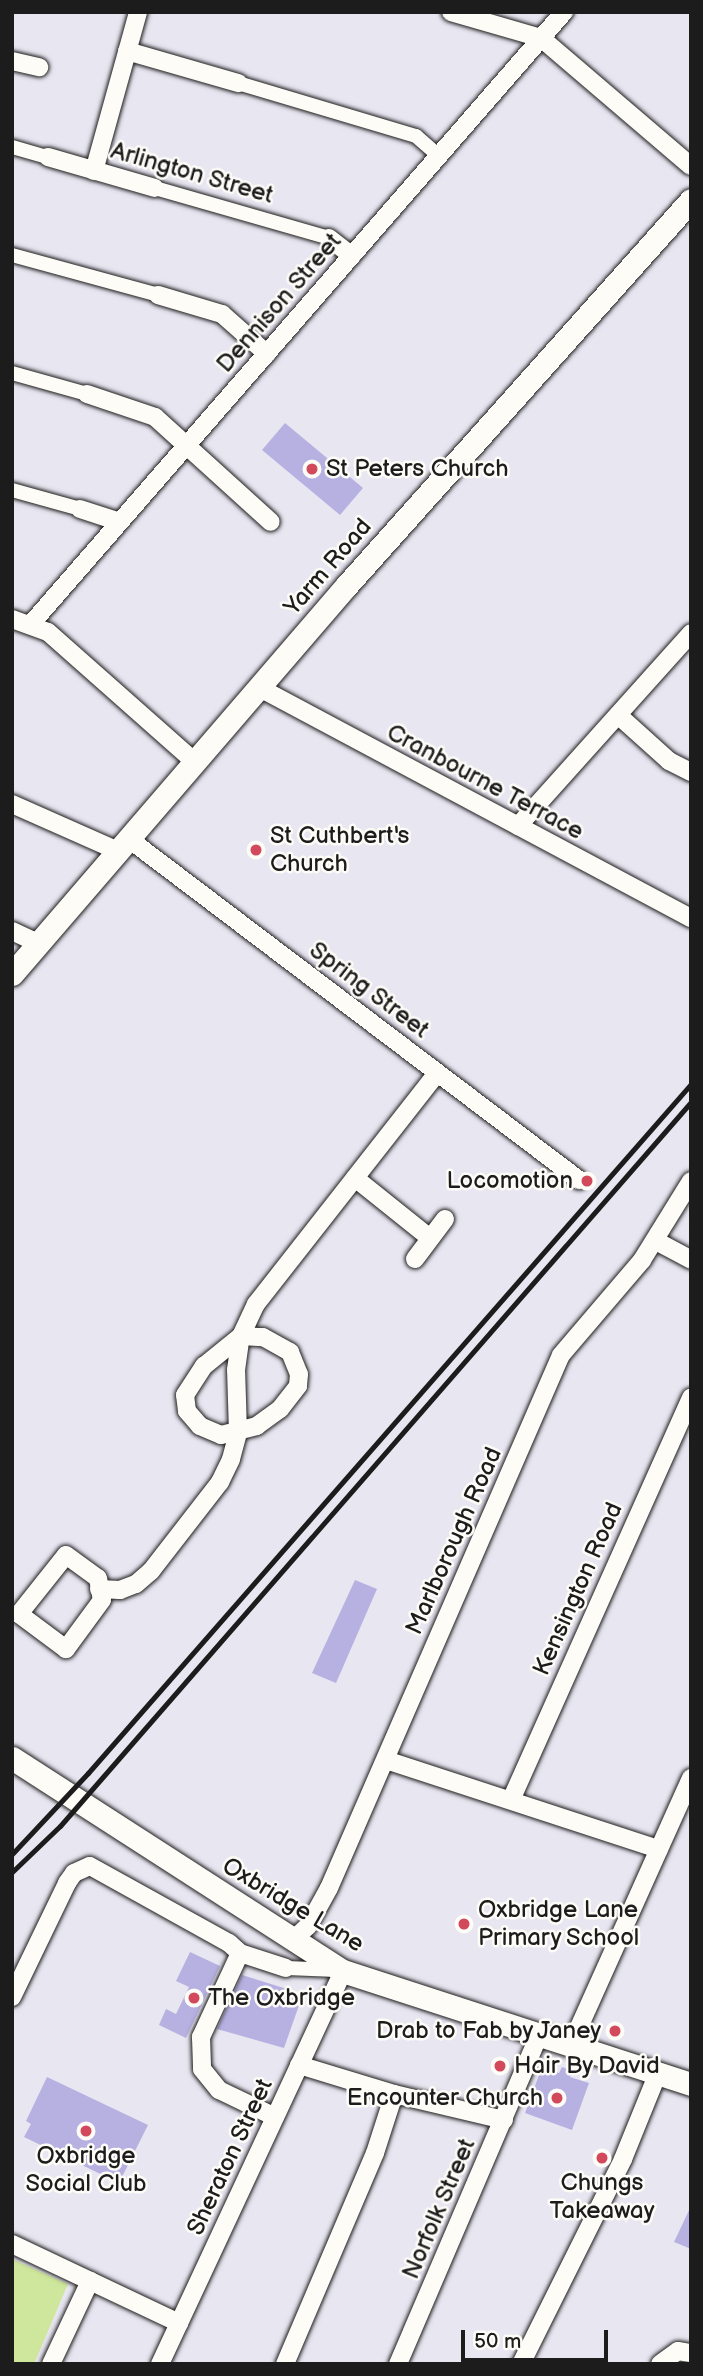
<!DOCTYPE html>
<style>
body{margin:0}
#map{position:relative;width:703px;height:2376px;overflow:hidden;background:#e8e6f1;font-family:"Balsamiq Sans",sans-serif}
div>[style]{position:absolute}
.green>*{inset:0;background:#cfe79c}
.building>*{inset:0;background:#b7b1e2}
.roads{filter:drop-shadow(0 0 2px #1c1c1c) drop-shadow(0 0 2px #1c1c1c)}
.pedestrian>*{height:14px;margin:-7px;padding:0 7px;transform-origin:7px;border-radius:7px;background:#fdfcf7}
.minor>*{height:18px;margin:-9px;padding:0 9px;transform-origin:9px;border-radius:9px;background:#fdfcf7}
.tertiary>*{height:23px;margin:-11.5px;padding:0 11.5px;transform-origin:11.5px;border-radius:11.5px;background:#fdfcf7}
.rail>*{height:5px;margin:-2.5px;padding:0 2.5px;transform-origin:2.5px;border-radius:2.5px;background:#1c1c1c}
.dots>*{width:19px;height:19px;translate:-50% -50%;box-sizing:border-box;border:4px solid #fdfcf7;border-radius:50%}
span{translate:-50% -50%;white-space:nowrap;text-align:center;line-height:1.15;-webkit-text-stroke:5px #fdfcf7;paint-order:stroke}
.street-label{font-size:24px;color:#1c1c1c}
.poi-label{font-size:24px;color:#1c1c1c}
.left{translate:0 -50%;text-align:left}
.right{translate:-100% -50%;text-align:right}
.frame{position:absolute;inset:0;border:14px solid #1c1c1c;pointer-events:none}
.scale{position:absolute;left:461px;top:2330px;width:147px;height:32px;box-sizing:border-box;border:4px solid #1c1c1c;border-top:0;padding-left:9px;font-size:21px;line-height:24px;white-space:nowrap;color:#1c1c1c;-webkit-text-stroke:5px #fdfcf7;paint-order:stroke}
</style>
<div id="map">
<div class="green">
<div style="clip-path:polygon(12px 2259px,68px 2284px,34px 2364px,12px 2364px)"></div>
</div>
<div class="building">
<div style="clip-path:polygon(285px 423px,363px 488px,340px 515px,262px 450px)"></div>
<div style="clip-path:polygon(355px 1580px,377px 1589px,336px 1683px,312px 1673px)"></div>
<div style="clip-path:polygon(190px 1952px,220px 1966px,186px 2038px,159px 2025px,166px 2009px,176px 2014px,189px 1987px,176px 1981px)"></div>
<div style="clip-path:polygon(242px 1975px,303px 1994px,284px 2048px,217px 2029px)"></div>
<div style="clip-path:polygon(542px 2067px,559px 2073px,562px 2067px,568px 2069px,573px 2071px,570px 2077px,589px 2083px,572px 2130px,525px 2113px)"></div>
<div style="clip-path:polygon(47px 2077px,148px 2125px,119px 2183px,24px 2137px,31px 2124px,26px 2121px)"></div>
<div style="clip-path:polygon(691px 2206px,691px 2249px,674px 2242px)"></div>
</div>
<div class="roads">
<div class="pedestrian">
<div style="left:238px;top:83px;width:186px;rotate:16.6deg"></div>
<div style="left:416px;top:136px;width:30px;rotate:41deg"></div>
<div style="left:12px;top:147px;width:37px;rotate:16deg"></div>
<div style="left:155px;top:188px;width:181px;rotate:16deg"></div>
<div style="left:12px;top:255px;width:151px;rotate:15.3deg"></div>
<div style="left:12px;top:373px;width:78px;rotate:15.6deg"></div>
<div style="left:12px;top:490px;width:71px;rotate:15.6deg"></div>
<div style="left:286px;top:1968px;width:51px;rotate:2.2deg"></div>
</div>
<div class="minor">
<div style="left:451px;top:12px;width:94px;rotate:16.1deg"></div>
<div style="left:541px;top:38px;width:197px;rotate:40.5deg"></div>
<div style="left:127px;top:51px;width:116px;rotate:16.1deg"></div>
<div style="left:12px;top:61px;width:28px;rotate:13deg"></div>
<div style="left:48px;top:157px;width:111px;rotate:16.2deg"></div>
<div style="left:94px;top:171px;width:165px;rotate:-74.5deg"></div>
<div style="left:329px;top:238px;width:29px;rotate:38deg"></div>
<div style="left:158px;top:295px;width:67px;rotate:16.5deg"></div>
<div style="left:222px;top:314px;width:60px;rotate:41.6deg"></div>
<div style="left:87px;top:394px;width:72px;rotate:18.7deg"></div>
<div style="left:155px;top:417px;width:156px;rotate:42.2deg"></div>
<div style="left:80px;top:509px;width:40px;rotate:18deg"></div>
<div style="left:12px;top:619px;width:38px;rotate:20deg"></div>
<div style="left:48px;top:632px;width:198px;rotate:41.5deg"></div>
<div style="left:31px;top:624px;width:812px;rotate:-48.95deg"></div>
<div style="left:258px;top:687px;width:491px;rotate:28.1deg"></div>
<div style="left:618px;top:715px;width:69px;rotate:42deg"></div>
<div style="left:669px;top:761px;width:25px;rotate:27deg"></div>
<div style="left:12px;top:804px;width:116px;rotate:23.9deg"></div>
<div style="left:518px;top:826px;width:259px;rotate:-48.1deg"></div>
<div style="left:129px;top:839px;width:565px;rotate:37.15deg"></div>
<div style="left:12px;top:931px;width:29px;rotate:25deg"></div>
<div style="left:355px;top:1178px;width:96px;rotate:38.7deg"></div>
<div style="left:656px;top:1241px;width:40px;rotate:28deg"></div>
<div style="left:415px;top:1259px;width:50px;rotate:-53.1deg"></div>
<div style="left:241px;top:1336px;width:22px;rotate:3deg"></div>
<div style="left:263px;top:1337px;width:31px;rotate:29deg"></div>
<div style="left:290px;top:1352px;width:24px;rotate:68deg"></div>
<div style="left:299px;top:1374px;width:12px;rotate:95deg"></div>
<div style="left:298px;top:1386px;width:29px;rotate:128deg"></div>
<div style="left:280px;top:1409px;width:29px;rotate:144deg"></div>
<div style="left:257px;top:1426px;width:37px;rotate:166deg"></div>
<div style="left:221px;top:1435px;width:23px;rotate:-157deg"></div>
<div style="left:200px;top:1426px;width:20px;rotate:-131deg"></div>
<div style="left:187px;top:1411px;width:16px;rotate:-97deg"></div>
<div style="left:185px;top:1395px;width:35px;rotate:-57deg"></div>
<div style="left:204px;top:1366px;width:48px;rotate:-39deg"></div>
<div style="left:66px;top:1555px;width:39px;rotate:36deg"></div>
<div style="left:98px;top:1578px;width:22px;rotate:80deg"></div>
<div style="left:102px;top:1600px;width:61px;rotate:126.3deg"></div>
<div style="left:66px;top:1649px;width:59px;rotate:-143.3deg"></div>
<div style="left:19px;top:1614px;width:75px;rotate:-51.5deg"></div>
<div style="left:99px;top:1589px;width:21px;rotate:3deg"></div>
<div style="left:120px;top:1590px;width:17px;rotate:-21deg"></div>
<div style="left:136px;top:1584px;width:20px;rotate:-41deg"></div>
<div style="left:151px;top:1571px;width:113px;rotate:-52.2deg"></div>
<div style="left:220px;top:1482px;width:25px;rotate:-64deg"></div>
<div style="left:231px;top:1459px;width:28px;rotate:-75deg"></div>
<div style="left:238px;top:1432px;width:62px;rotate:-91.8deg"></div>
<div style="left:236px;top:1370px;width:34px;rotate:-82deg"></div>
<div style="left:241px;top:1336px;width:35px;rotate:-65deg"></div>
<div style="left:256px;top:1304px;width:293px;rotate:-51.9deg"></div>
<div style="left:386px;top:1760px;width:287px;rotate:18.1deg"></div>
<div style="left:511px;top:1800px;width:441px;rotate:-65.9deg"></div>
<div style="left:293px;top:1940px;width:21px;rotate:-43deg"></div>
<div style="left:308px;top:1926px;width:43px;rotate:-61.1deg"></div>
<div style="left:329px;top:1888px;width:581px;rotate:-66.48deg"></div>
<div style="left:561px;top:1355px;width:125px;rotate:-49.5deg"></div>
<div style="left:642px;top:1260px;width:93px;rotate:-58.2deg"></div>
<div style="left:240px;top:1953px;width:93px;rotate:114.9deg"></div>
<div style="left:201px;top:2037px;width:32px;rotate:88deg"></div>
<div style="left:202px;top:2069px;width:27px;rotate:51deg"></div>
<div style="left:219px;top:2090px;width:62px;rotate:25.7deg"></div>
<div style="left:12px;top:1997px;width:127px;rotate:-64.2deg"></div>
<div style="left:67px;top:1883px;width:12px;rotate:-55deg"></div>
<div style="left:74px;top:1873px;width:17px;rotate:-24deg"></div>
<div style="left:90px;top:1866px;width:159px;rotate:29deg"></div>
<div style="left:229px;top:1943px;width:15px;rotate:42deg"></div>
<div style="left:240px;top:1953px;width:48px;rotate:18.1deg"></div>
<div style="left:571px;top:2045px;width:293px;rotate:-65.8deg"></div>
<div style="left:299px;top:2065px;width:99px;rotate:17deg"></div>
<div style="left:394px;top:2094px;width:113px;rotate:13.3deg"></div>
<div style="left:12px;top:2244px;width:185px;rotate:25.3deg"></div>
<div style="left:51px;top:2364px;width:92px;rotate:-64.8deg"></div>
<div style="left:160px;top:2364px;width:434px;rotate:-65deg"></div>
<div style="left:285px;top:2364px;width:229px;rotate:-66.9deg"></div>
<div style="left:375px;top:2153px;width:62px;rotate:-72.1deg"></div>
<div style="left:398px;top:2364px;width:358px;rotate:-66.8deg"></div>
<div style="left:521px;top:2364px;width:229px;rotate:-63.5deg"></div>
<div style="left:623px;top:2159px;width:93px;rotate:-67.9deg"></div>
<div style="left:660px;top:2364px;width:22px;rotate:-36deg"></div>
<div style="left:678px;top:2351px;width:13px;rotate:9deg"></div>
</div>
<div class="tertiary">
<div style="left:12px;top:974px;width:513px;rotate:-49.27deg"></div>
<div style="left:347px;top:585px;width:516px;rotate:-48.22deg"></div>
<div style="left:12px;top:1758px;width:394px;rotate:32.8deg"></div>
<div style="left:343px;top:1971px;width:366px;rotate:18deg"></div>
</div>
</div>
<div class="rail">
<div style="left:12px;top:1854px;width:111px;rotate:-46.8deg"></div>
<div style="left:88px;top:1773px;width:916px;rotate:-48.81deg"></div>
<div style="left:12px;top:1872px;width:66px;rotate:-43.8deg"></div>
<div style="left:60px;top:1826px;width:960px;rotate:-48.93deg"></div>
</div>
<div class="dots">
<div style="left:312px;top:469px;background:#d1495b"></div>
<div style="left:256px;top:850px;background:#d1495b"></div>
<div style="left:587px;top:1181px;background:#d1495b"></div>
<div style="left:464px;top:1924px;background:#d1495b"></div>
<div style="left:194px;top:1998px;background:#d1495b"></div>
<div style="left:615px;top:2031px;background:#d1495b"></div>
<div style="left:500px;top:2066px;background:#d1495b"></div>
<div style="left:557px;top:2098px;background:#d1495b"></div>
<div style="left:86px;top:2131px;background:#d1495b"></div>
<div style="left:602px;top:2158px;background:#d1495b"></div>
</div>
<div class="street-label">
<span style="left:192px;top:173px;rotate:16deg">Arlington Street</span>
<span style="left:279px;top:303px;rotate:-49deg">Dennison Street</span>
<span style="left:328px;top:567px;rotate:-49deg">Yarm Road</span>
<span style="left:485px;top:782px;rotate:28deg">Cranbourne Terrace</span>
<span style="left:369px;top:990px;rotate:37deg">Spring Street</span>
<span style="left:454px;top:1541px;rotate:-66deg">Marlborough Road</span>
<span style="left:578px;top:1589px;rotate:-66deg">Kensington Road</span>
<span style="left:293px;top:1905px;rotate:31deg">Oxbridge Lane</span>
<span style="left:230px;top:2157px;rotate:-65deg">Sheraton Street</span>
<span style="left:439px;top:2209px;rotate:-67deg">Norfolk Street</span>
</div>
<div class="poi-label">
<span class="left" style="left:326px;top:469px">St Peters Church</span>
<span class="left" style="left:270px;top:850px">St Cuthbert's<br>Church</span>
<span class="right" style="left:573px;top:1181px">Locomotion</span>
<span class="left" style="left:478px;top:1924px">Oxbridge Lane<br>Primary School</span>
<span class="left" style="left:208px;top:1998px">The Oxbridge</span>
<span class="right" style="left:601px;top:2031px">Drab to Fab by Janey</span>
<span class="left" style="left:514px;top:2066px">Hair By David</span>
<span class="right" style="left:543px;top:2098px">Encounter Church</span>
<span style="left:86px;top:2170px">Oxbridge<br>Social Club</span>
<span style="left:602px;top:2197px">Chungs<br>Takeaway</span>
</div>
<div class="frame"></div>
<div class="scale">50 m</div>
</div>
